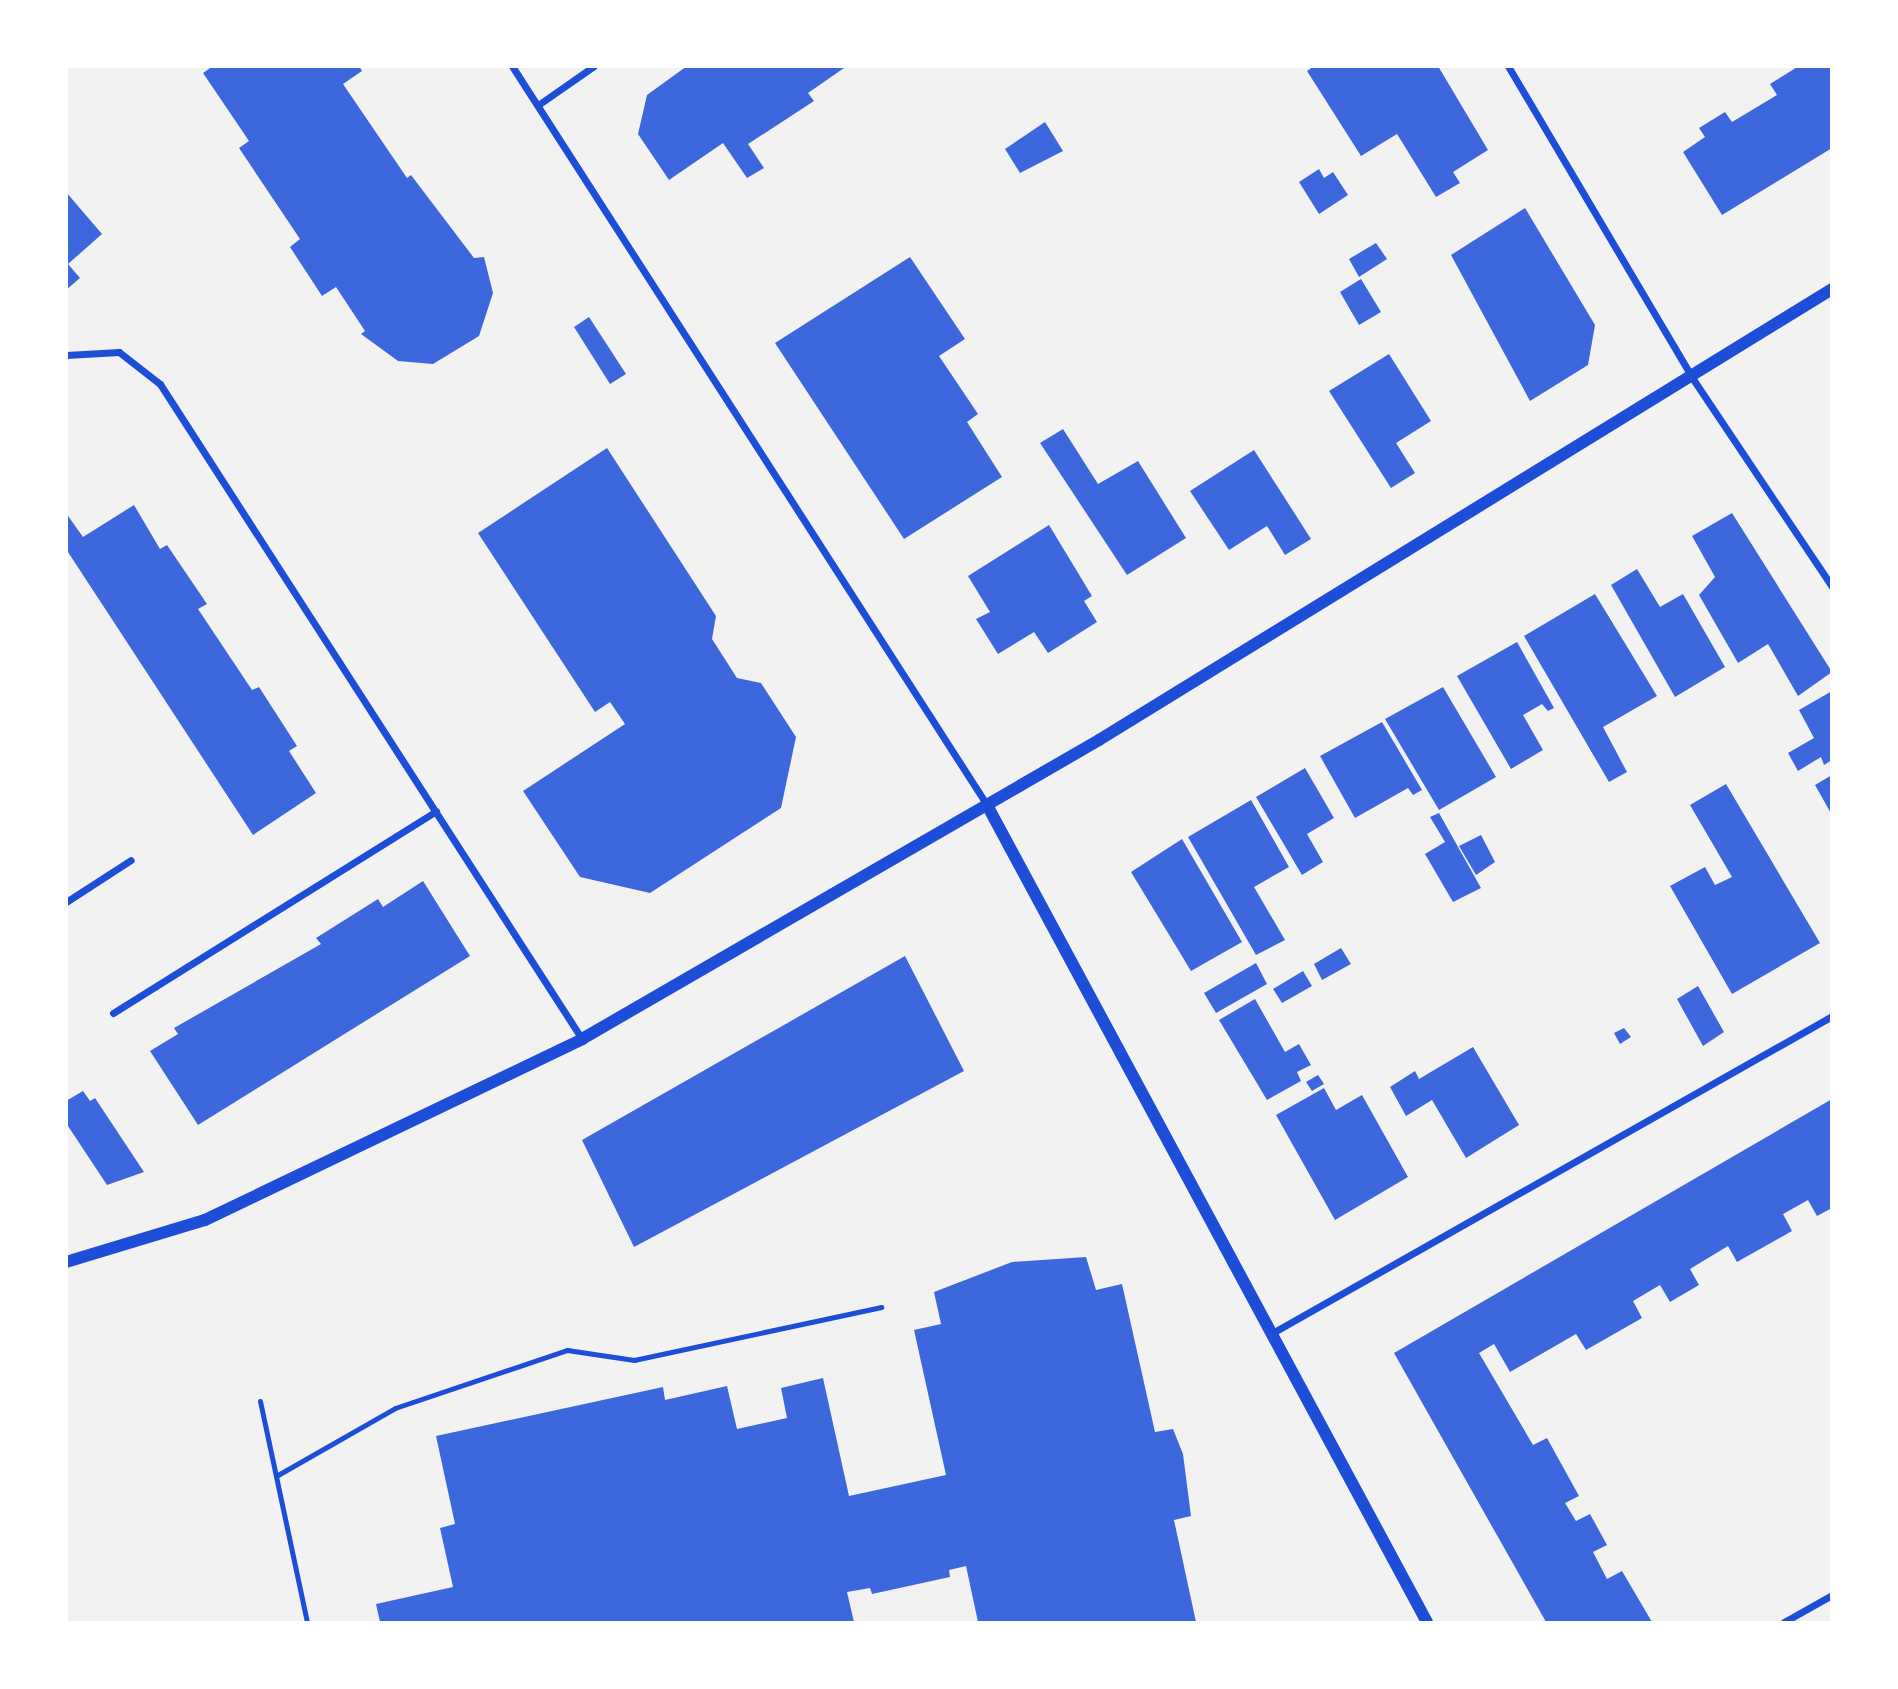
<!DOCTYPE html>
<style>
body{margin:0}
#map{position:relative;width:1898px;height:1689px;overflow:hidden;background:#f2f2f2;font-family:Cabin,sans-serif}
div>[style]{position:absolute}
.building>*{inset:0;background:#3d67dc}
.service>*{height:5px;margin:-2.5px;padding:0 2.5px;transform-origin:2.5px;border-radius:2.5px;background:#1d4ed8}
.minor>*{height:7px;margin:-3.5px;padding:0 3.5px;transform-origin:3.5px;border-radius:3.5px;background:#1d4ed8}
.tertiary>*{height:12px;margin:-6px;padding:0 6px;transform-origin:6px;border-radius:6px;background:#1d4ed8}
span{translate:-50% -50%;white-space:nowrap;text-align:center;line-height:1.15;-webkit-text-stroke:5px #fff;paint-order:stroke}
.frame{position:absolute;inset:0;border:68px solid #fff;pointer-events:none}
</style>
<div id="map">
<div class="building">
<div style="clip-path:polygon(213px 66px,359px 66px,362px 71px,343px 84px,407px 178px,411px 175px,474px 258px,484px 257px,493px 293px,479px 336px,433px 364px,398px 361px,361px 334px,365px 331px,336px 287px,322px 296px,290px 247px,300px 239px,239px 148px,249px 141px,203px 73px)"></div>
<div style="clip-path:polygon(687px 66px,847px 66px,808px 93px,814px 101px,748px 144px,764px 168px,747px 178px,723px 143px,669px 180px,638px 134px,647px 95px)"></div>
<div style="clip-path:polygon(1314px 66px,1438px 66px,1488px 150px,1453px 172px,1460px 183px,1436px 197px,1397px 134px,1361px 156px,1307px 71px)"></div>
<div style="clip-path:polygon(1799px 66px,1832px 66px,1832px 148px,1722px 215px,1683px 152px,1705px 137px,1699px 128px,1725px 112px,1732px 122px,1777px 95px,1770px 84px)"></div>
<div style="clip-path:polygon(1045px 122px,1063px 151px,1020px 173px,1005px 149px)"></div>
<div style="clip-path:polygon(1319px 169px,1324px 178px,1333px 172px,1348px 195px,1319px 214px,1299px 182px)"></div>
<div style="clip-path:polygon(66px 192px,102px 234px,68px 264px,80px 278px,66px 290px)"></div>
<div style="clip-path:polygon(1525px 208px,1595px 325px,1588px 365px,1530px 401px,1451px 255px)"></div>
<div style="clip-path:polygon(1376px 243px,1387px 259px,1359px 277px,1349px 259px)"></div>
<div style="clip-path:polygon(910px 257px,965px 339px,939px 356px,978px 414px,967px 422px,1002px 477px,904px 539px,775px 343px)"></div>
<div style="clip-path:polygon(1361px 279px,1381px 312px,1359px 325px,1340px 292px)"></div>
<div style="clip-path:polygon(589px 317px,626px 374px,610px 384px,574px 327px)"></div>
<div style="clip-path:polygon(1389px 354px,1431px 421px,1396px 443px,1415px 473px,1391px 488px,1329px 391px)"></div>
<div style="clip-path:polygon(1063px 429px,1098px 484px,1138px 461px,1186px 538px,1127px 575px,1040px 443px)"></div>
<div style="clip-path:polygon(607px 448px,716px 616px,712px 639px,737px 678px,761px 683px,796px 737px,781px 808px,650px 893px,580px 877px,523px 791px,625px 724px,610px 702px,595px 712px,478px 533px)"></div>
<div style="clip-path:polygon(1254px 450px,1311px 539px,1285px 555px,1267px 526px,1229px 550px,1190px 491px)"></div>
<div style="clip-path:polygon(134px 505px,160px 549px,167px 545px,207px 604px,198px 609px,252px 690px,259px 687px,297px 746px,289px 751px,316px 793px,253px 835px,66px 549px,66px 513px,83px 537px)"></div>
<div style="clip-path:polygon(1732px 513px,1832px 672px,1798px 696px,1768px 644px,1738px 663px,1699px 595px,1715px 577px,1692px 536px)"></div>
<div style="clip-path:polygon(1049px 525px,1092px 596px,1084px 601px,1097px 622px,1048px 653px,1034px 632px,998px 654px,976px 619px,990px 612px,968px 576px)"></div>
<div style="clip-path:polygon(1637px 569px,1660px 607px,1683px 594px,1725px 667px,1675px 697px,1611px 585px)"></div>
<div style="clip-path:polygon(1595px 594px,1657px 696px,1603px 727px,1627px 772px,1609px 782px,1524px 636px)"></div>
<div style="clip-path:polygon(1517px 642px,1554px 708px,1548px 711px,1542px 704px,1523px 715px,1543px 750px,1511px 769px,1457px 676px)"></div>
<div style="clip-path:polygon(1443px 687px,1496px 777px,1439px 810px,1385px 719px)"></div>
<div style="clip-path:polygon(1832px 691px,1832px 760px,1824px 765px,1821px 757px,1798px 771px,1788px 753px,1814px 738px,1799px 710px)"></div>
<div style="clip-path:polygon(1382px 722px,1422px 790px,1413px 795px,1408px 788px,1355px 818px,1320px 756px)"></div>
<div style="clip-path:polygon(1305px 768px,1334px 818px,1307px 834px,1323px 862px,1302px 875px,1256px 797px)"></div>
<div style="clip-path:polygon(1832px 775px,1832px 815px,1815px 785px)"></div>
<div style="clip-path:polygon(1726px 784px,1820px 943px,1732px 994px,1670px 886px,1705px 867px,1715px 885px,1732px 877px,1690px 805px)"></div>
<div style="clip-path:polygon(1251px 800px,1289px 867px,1254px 887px,1285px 940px,1256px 955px,1188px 837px)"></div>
<div style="clip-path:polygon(1439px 813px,1481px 888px,1453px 902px,1425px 854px,1445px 842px,1430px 817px)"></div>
<div style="clip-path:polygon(1481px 835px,1495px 862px,1476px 875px,1459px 846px)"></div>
<div style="clip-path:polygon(1182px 839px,1242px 942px,1191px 971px,1131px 872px)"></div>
<div style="clip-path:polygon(423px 881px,470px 956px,198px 1125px,150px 1051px,178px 1034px,174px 1028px,321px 944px,316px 938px,378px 899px,383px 907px)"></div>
<div style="clip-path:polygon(1341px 948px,1351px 964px,1322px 980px,1314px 964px)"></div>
<div style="clip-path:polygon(905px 956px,964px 1071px,634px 1247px,582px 1140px)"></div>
<div style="clip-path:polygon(1256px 963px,1267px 984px,1216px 1013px,1204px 993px)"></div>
<div style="clip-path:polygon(1303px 971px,1312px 986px,1282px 1003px,1273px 989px)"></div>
<div style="clip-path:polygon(1698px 986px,1724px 1032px,1703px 1046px,1677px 999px)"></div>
<div style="clip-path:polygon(1255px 999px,1285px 1052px,1299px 1044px,1311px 1065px,1297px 1072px,1301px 1081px,1267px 1100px,1219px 1020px)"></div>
<div style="clip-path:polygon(1624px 1028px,1631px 1037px,1620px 1044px,1614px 1033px)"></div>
<div style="clip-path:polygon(1473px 1047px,1519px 1125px,1466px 1158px,1432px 1100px,1406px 1116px,1390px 1087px,1415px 1071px,1419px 1079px)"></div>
<div style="clip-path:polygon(1318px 1075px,1324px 1084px,1312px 1091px,1306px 1082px)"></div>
<div style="clip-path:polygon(1324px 1088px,1336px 1110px,1362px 1095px,1408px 1177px,1335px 1220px,1276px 1115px)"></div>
<div style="clip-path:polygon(83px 1091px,90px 1101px,95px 1098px,144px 1172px,107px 1185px,66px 1123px,66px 1101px)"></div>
<div style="clip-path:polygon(1832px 1099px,1832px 1208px,1817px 1216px,1808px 1200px,1783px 1214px,1792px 1231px,1737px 1262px,1728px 1246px,1690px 1269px,1699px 1285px,1670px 1302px,1660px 1285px,1633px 1301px,1642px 1318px,1586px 1350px,1576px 1334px,1510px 1372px,1494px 1344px,1479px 1353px,1533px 1445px,1547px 1438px,1579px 1496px,1565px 1503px,1576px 1521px,1590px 1514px,1607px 1545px,1593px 1552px,1607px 1579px,1622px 1571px,1652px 1622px,1546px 1622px,1394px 1353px)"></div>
<div style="clip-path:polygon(1086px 1257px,1096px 1290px,1122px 1284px,1155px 1432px,1173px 1429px,1183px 1454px,1191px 1516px,1174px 1520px,1196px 1622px,978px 1622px,966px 1566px,949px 1570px,950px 1577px,872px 1594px,870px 1588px,847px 1592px,854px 1622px,380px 1622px,376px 1604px,453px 1587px,440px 1528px,455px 1524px,436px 1436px,663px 1387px,665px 1400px,727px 1386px,737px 1429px,787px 1418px,781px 1388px,823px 1378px,849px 1496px,946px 1475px,914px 1330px,941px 1324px,934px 1292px,1012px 1262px)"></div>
</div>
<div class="service">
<div style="left:260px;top:1401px;width:226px;rotate:78deg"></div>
<div style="left:276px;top:1476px;width:137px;rotate:-29.7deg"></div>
<div style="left:395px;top:1408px;width:182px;rotate:-18.6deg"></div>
<div style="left:567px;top:1350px;width:68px;rotate:8.5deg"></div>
<div style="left:634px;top:1360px;width:253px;rotate:-12.1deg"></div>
</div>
<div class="minor">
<div style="left:512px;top:66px;width:878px;rotate:57.27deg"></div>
<div style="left:1508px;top:66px;width:360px;rotate:59.4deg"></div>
<div style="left:1691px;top:376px;width:254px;rotate:56.2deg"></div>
<div style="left:538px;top:105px;width:68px;rotate:-34.9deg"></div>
<div style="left:66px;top:355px;width:53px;rotate:-3.2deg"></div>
<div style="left:119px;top:352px;width:52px;rotate:38deg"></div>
<div style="left:160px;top:384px;width:779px;rotate:57.21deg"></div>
<div style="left:66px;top:902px;width:77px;rotate:-32.9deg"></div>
<div style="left:113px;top:1013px;width:381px;rotate:-32deg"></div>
<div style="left:1274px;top:1332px;width:641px;rotate:-29.52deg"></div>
<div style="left:1784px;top:1622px;width:55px;rotate:-29.4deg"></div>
</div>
<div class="tertiary">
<div style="left:987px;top:805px;width:928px;rotate:61.7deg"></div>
<div style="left:66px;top:1262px;width:145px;rotate:-16.8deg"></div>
<div style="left:205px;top:1220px;width:418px;rotate:-25.6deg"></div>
<div style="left:582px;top:1039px;width:597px;rotate:-30.04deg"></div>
<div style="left:1099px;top:740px;width:861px;rotate:-31.6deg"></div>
</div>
<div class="frame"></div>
</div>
